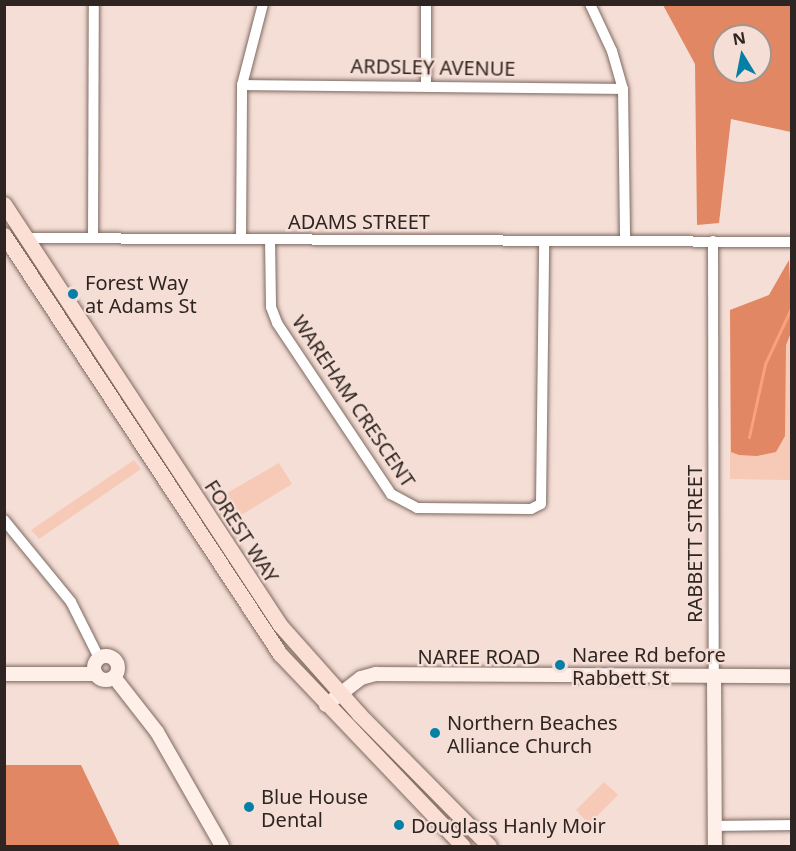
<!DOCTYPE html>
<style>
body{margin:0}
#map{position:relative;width:796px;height:851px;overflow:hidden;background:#f5ded5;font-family:"Noto Sans",sans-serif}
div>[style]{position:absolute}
.green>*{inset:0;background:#f7c9b7}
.forest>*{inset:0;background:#e18763}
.stream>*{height:3px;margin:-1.5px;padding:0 1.5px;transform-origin:1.5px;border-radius:1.5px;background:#fc9f7b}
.roads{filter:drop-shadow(0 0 2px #7e6a62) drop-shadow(0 0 2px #7e6a62)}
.street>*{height:10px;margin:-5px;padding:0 5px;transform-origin:5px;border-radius:5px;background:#fff}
.secondary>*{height:14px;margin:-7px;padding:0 7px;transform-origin:7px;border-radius:7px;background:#feefe9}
.secondary>.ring{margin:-7px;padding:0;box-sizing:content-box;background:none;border:14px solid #feefe9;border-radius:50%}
.primary>*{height:15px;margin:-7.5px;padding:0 7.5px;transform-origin:7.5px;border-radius:7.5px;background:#fcdfd4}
.dots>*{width:16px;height:16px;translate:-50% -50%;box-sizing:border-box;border:3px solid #f5ded5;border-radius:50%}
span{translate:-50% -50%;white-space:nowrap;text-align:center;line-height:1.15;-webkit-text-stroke:4.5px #f5ded5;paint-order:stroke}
.street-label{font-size:20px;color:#2e2522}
.poi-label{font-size:20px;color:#2e2522}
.left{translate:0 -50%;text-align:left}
.frame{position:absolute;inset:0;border:6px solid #2e2522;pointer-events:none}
.north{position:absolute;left:712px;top:24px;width:60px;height:60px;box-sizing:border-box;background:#f5ded5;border:2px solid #a5948d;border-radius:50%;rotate:350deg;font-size:16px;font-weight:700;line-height:24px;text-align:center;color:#2e2522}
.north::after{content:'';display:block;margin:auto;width:21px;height:27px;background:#0480a6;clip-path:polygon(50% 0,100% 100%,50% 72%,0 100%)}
</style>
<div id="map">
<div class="green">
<div style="clip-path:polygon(789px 260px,791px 480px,730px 479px,730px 310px,769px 295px)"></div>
<div style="clip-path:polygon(134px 460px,141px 469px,39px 539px,31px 530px)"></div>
<div style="clip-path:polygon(279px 463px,292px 484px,230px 522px,215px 500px)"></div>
<div style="clip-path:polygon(604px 782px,618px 795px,589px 824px,576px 810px)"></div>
</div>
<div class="forest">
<div style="clip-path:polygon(evenodd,663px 5px,791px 5px,791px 132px,731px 119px,719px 223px,697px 225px,695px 64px,663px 5px,724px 36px,760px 36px,760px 72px,724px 72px,724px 36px)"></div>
<div style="clip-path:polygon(789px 260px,792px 330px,786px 345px,785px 436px,776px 452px,757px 456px,739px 455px,731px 452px,730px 310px,769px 295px)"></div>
<div style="clip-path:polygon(5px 765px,81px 765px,120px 846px,5px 846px)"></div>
</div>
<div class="stream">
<div style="left:749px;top:437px;width:75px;rotate:-77.6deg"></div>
<div style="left:765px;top:364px;width:64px;rotate:-65deg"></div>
</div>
<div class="roads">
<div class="street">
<div style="left:590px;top:4px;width:52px;rotate:64.9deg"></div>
<div style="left:612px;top:51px;width:40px;rotate:74deg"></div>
<div style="left:623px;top:89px;width:151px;rotate:89.2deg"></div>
<div style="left:426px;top:84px;width:80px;rotate:-90deg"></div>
<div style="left:242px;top:85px;width:381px;rotate:0.6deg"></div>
<div style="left:24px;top:238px;width:768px;rotate:0.3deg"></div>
<div style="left:93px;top:238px;width:234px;rotate:-89.8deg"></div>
<div style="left:241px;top:239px;width:154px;rotate:-89.6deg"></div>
<div style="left:242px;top:85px;width:84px;rotate:-75.5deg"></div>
<div style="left:270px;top:240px;width:67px;rotate:89.1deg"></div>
<div style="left:271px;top:307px;width:17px;rotate:69deg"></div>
<div style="left:277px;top:323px;width:206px;rotate:56.3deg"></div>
<div style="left:391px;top:494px;width:30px;rotate:28deg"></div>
<div style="left:417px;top:508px;width:114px;rotate:0.5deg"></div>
<div style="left:531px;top:509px;width:11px;rotate:-27deg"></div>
<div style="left:541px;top:504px;width:263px;rotate:-89.3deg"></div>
<div style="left:713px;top:241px;width:435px;rotate:89.9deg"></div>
<div style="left:4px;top:520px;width:106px;rotate:50.7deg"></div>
<div style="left:71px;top:602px;width:63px;rotate:63.4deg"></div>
<div style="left:715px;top:826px;width:77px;rotate:-0.7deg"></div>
</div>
<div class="secondary">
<div class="ring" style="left:94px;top:656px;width:10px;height:10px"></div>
<div style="left:4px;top:674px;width:92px"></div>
<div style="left:714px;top:676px;width:170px;rotate:89.7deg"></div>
<div style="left:114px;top:677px;width:70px;rotate:52deg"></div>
<div style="left:157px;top:732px;width:131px;rotate:60.3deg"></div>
<div style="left:326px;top:705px;width:44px;rotate:-37.6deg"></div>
<div style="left:361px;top:678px;width:16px;rotate:-15deg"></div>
<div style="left:376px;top:674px;width:416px;rotate:0.3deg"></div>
</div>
<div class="primary">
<div style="left:4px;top:204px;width:503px;rotate:56.75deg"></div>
<div style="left:280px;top:625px;width:119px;rotate:48.4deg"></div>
<div style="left:359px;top:714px;width:185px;rotate:45.4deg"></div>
<div style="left:4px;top:235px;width:502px;rotate:56.63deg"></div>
<div style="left:280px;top:654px;width:265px;rotate:46.4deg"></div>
</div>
</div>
<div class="dots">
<div style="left:73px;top:294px;background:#0480a6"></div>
<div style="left:560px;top:665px;background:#0480a6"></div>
<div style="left:435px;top:733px;background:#0480a6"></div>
<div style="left:249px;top:807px;background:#0480a6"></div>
<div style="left:399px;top:825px;background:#0480a6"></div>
</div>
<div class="street-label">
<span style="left:433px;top:67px;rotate:1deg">ARDSLEY AVENUE</span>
<span style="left:359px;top:221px">ADAMS STREET</span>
<span style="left:354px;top:401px;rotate:56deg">WAREHAM CRESCENT</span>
<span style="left:242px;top:531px;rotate:57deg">FOREST WAY</span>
<span style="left:694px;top:544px;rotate:-90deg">RABBETT STREET</span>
<span style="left:479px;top:656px">NAREE ROAD</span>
</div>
<div class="poi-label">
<span class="left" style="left:85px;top:294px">Forest Way<br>at Adams St</span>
<span class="left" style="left:572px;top:666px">Naree Rd before<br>Rabbett St</span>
<span class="left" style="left:447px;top:734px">Northern Beaches<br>Alliance Church</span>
<span class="left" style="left:261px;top:808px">Blue House<br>Dental</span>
<span class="left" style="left:411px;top:825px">Douglass Hanly Moir</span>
</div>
<div class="frame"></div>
<div class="north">N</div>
</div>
